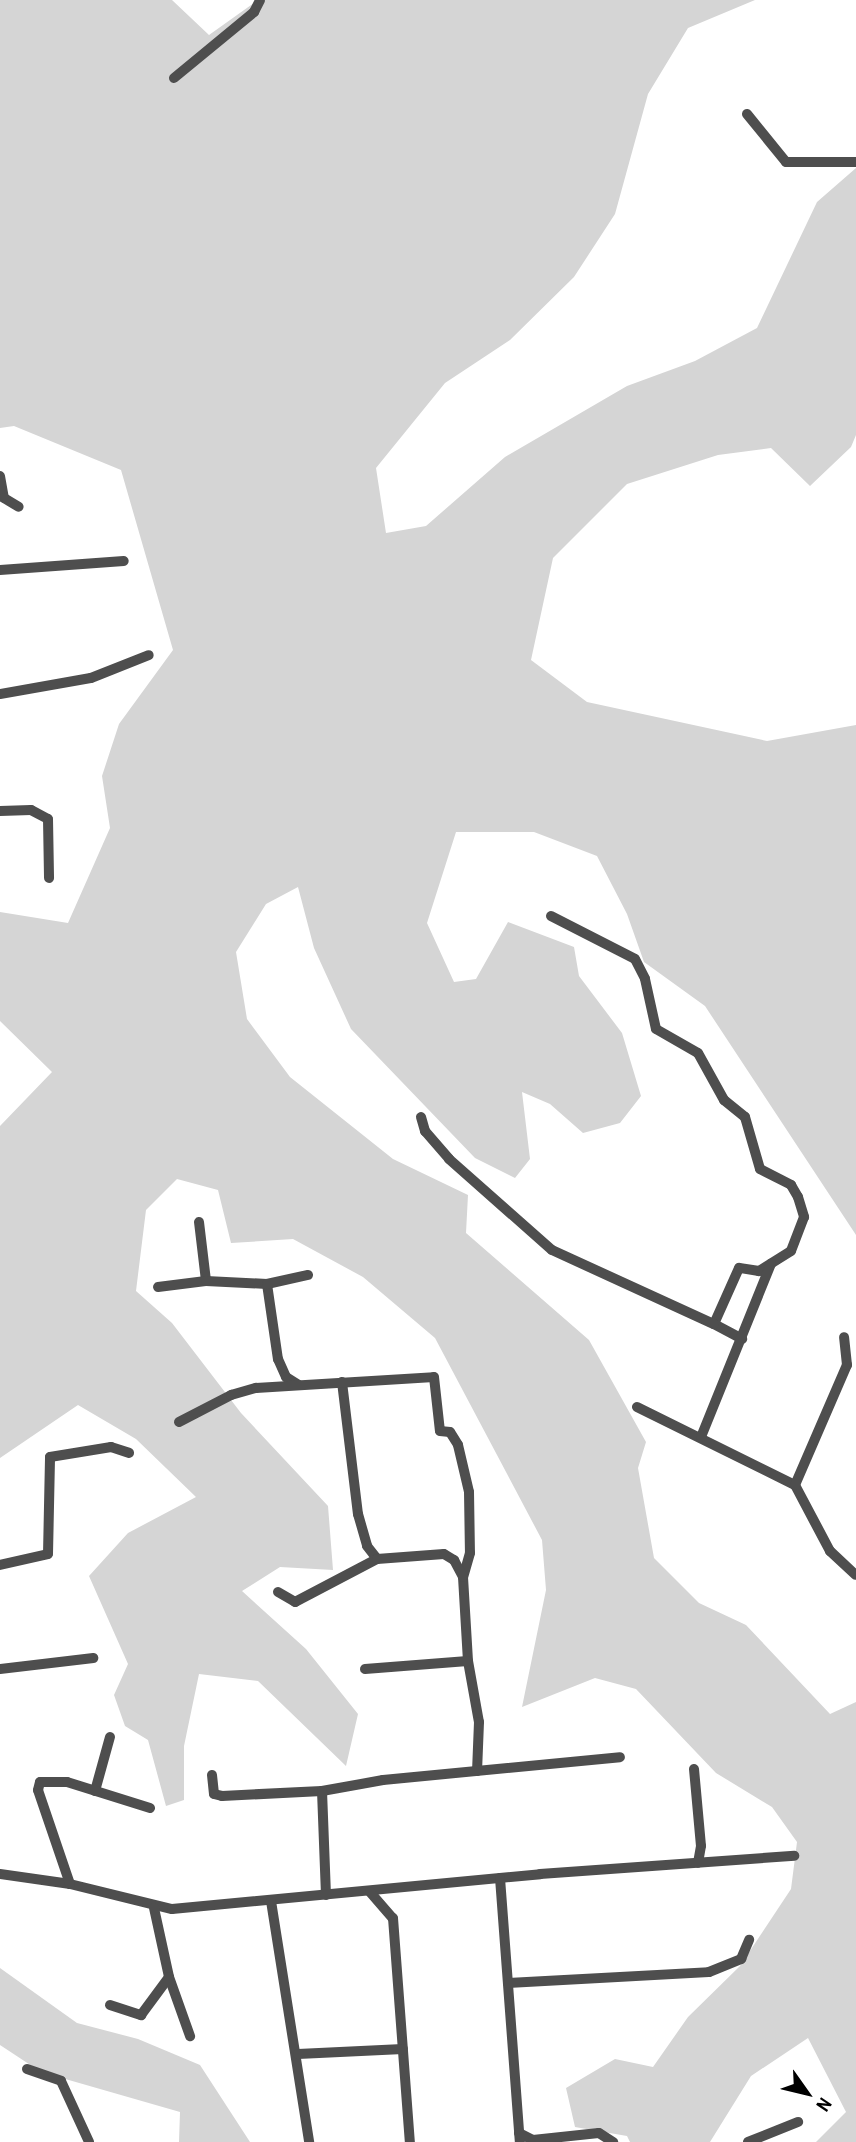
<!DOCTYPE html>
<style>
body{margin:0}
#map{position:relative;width:856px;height:2142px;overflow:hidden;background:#fff;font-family:"Archivo Narrow",sans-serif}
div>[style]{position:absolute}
.green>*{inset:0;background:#d5d5d5}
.street>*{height:10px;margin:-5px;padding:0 5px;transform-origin:5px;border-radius:5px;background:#4e4e4e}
span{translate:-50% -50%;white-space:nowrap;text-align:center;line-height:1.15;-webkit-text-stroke:7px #fff;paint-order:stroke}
.north{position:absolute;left:772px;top:2058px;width:70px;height:70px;-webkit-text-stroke:5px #fff;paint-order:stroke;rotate:124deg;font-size:19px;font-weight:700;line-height:28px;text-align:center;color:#000}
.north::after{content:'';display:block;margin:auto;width:24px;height:32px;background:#000;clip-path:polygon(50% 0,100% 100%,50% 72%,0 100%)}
</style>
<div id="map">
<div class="green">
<div style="clip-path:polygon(0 0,172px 0,209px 35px,258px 0,755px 0,688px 28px,648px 94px,615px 214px,574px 277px,510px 340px,445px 383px,376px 468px,386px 533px,426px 526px,505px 457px,627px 386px,695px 361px,757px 328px,817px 202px,856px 168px,856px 435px,851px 447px,810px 486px,771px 448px,718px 455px,627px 484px,553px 558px,531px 660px,587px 702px,767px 741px,856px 725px,856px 1235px,705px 1006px,644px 962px,627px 914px,597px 856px,534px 832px,456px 832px,427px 923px,454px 982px,476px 979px,508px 922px,574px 947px,579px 976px,622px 1033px,641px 1096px,620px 1123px,583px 1133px,550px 1104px,522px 1092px,530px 1159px,515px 1178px,475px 1158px,351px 1029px,314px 948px,298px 887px,266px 904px,236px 952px,247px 1019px,290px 1077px,393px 1159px,468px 1195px,466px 1233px,589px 1340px,646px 1442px,638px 1468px,654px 1558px,699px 1603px,746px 1625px,830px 1714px,856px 1702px,856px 2142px,816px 2142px,846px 2112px,808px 2038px,751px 2076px,710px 2142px,630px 2142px,627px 2136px,575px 2127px,566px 2088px,615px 2059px,653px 2067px,688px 2017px,740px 1966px,791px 1889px,797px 1842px,772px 1807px,716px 1773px,636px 1689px,595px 1678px,522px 1707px,546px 1590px,542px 1540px,435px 1338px,363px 1277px,293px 1239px,231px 1243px,218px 1190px,177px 1179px,146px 1210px,136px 1291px,172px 1323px,241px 1413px,328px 1506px,333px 1570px,280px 1567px,242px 1591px,306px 1649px,358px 1714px,346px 1766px,258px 1681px,199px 1674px,184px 1746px,184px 1800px,166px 1806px,148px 1740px,125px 1726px,114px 1695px,128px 1664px,89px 1576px,128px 1533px,196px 1497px,136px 1439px,78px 1405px,0 1458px,0 1126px,52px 1072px,0 1021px,0 912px,68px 923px,110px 828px,102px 776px,119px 724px,173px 650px,121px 470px,14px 426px,0 428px)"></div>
<div style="clip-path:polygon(0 1968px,77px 2023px,138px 2039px,200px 2065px,250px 2142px,179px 2142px,180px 2112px,41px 2072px,0 2045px)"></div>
</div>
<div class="street">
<div style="left:174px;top:78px;width:104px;rotate:-39.5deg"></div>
<div style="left:254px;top:12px;width:13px;rotate:-63deg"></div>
<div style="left:747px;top:114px;width:62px;rotate:50.9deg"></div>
<div style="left:786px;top:162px;width:70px"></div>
<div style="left:0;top:476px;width:22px;rotate:80deg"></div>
<div style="left:4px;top:498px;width:17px;rotate:31deg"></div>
<div style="left:0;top:570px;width:124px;rotate:-4.2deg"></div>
<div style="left:0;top:694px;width:92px;rotate:-10deg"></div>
<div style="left:91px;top:678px;width:62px;rotate:-21.6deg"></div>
<div style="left:0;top:811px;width:31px;rotate:-2deg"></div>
<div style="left:31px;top:810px;width:19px;rotate:28deg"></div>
<div style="left:48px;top:819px;width:59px;rotate:89deg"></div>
<div style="left:551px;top:916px;width:94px;rotate:27.1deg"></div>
<div style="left:635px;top:959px;width:22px;rotate:63deg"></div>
<div style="left:645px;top:979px;width:51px;rotate:77.6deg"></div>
<div style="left:656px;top:1029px;width:48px;rotate:29.7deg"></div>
<div style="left:698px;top:1053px;width:54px;rotate:61deg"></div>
<div style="left:724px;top:1100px;width:27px;rotate:39deg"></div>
<div style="left:745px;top:1117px;width:54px;rotate:73.9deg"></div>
<div style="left:760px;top:1169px;width:35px;rotate:27deg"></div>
<div style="left:791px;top:1185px;width:14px;rotate:60deg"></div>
<div style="left:798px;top:1197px;width:21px;rotate:73deg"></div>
<div style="left:804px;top:1217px;width:36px;rotate:111deg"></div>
<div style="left:791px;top:1251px;width:38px;rotate:148deg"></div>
<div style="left:759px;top:1271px;width:20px;rotate:-171deg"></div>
<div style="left:739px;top:1268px;width:61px;rotate:114.1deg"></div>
<div style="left:714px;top:1324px;width:32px;rotate:28deg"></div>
<div style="left:421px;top:1117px;width:15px;rotate:74deg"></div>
<div style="left:425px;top:1131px;width:37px;rotate:49deg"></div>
<div style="left:449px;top:1159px;width:137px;rotate:41.5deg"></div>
<div style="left:552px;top:1250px;width:178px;rotate:24.6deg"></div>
<div style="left:199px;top:1222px;width:59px;rotate:83.2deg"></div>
<div style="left:267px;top:1284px;width:76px;rotate:81.7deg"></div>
<div style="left:278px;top:1359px;width:20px;rotate:66deg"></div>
<div style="left:286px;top:1377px;width:15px;rotate:32deg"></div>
<div style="left:158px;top:1287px;width:48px;rotate:-7.1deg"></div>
<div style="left:206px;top:1281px;width:61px;rotate:2.8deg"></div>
<div style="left:267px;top:1284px;width:42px;rotate:-12.4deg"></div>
<div style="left:342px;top:1382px;width:133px;rotate:83.1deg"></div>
<div style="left:358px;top:1514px;width:33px;rotate:74deg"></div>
<div style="left:367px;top:1546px;width:16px;rotate:52deg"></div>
<div style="left:637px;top:1407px;width:176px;rotate:26.3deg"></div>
<div style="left:795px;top:1485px;width:75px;rotate:62.1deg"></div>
<div style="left:830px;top:1551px;width:35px;rotate:43deg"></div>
<div style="left:179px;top:1422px;width:59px;rotate:-27.4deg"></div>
<div style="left:231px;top:1395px;width:26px;rotate:-16deg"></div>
<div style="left:256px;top:1388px;width:178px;rotate:-3.5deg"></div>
<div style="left:434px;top:1377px;width:54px;rotate:83.7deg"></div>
<div style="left:440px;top:1431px;width:10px;rotate:6deg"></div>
<div style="left:450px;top:1432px;width:15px;rotate:58deg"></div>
<div style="left:458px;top:1445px;width:48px;rotate:76.8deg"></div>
<div style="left:469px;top:1492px;width:61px;rotate:89.1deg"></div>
<div style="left:470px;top:1553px;width:25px;rotate:106deg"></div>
<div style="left:463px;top:1577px;width:84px;rotate:86.6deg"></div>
<div style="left:468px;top:1661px;width:62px;rotate:79.8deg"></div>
<div style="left:479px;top:1722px;width:49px;rotate:92.3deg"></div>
<div style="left:701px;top:1437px;width:187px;rotate:-68deg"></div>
<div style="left:795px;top:1485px;width:131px;rotate:-66.6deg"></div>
<div style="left:847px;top:1365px;width:28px;rotate:-96deg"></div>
<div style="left:0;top:1565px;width:49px;rotate:-12.9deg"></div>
<div style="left:48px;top:1554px;width:97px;rotate:-88.8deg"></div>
<div style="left:50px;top:1457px;width:62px;rotate:-9.3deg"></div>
<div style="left:111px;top:1447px;width:19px;rotate:18deg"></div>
<div style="left:278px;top:1592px;width:20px;rotate:30deg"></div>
<div style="left:295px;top:1602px;width:93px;rotate:-27.7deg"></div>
<div style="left:377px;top:1559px;width:67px;rotate:-4.3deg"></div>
<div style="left:444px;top:1554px;width:12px;rotate:31deg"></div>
<div style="left:454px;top:1560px;width:19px;rotate:62deg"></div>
<div style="left:0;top:1669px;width:94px;rotate:-6.7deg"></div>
<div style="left:365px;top:1669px;width:103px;rotate:-4.4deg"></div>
<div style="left:694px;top:1769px;width:77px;rotate:84.8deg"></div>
<div style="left:701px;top:1846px;width:17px;rotate:100deg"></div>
<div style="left:212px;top:1775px;width:19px;rotate:84deg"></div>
<div style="left:214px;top:1794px;width:8px;rotate:14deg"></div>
<div style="left:222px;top:1796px;width:100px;rotate:-2.9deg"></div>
<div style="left:322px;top:1791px;width:62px;rotate:-10.2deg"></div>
<div style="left:383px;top:1780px;width:238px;rotate:-5.5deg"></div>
<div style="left:95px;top:1791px;width:56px;rotate:-74.5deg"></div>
<div style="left:322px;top:1791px;width:104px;rotate:87.8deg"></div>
<div style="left:0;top:1874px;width:71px;rotate:8.1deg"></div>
<div style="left:70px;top:1884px;width:105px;rotate:13.8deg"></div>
<div style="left:172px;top:1909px;width:370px;rotate:-5.4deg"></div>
<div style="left:540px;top:1874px;width:255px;rotate:-4.1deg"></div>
<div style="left:500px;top:1878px;width:265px;rotate:85.7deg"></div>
<div style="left:70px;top:1884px;width:99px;rotate:-108.8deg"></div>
<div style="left:38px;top:1790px;width:8px;rotate:-76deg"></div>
<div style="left:40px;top:1782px;width:27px"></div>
<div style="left:67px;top:1782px;width:87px;rotate:17.4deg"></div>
<div style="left:370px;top:1892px;width:35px;rotate:49deg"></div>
<div style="left:393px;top:1918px;width:225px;rotate:85.7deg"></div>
<div style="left:271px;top:1901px;width:244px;rotate:81deg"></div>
<div style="left:154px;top:1908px;width:71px;rotate:77.7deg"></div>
<div style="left:169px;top:1977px;width:63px;rotate:70.4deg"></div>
<div style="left:508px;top:1983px;width:201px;rotate:-3.1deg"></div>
<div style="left:709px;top:1972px;width:35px;rotate:-22deg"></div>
<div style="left:741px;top:1959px;width:21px;rotate:-67deg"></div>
<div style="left:110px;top:2005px;width:33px;rotate:18deg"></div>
<div style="left:141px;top:2015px;width:47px;rotate:-53.6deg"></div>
<div style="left:298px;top:2054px;width:105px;rotate:-2.7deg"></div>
<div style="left:27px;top:2069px;width:36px;rotate:19deg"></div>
<div style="left:61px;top:2081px;width:67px;rotate:65.3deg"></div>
<div style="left:519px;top:2133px;width:16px;rotate:27deg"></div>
<div style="left:533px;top:2140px;width:66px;rotate:-6.1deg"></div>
<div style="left:599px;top:2133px;width:17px;rotate:33deg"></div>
<div style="left:748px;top:2142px;width:54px;rotate:-21.8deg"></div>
</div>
<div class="north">N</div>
</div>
